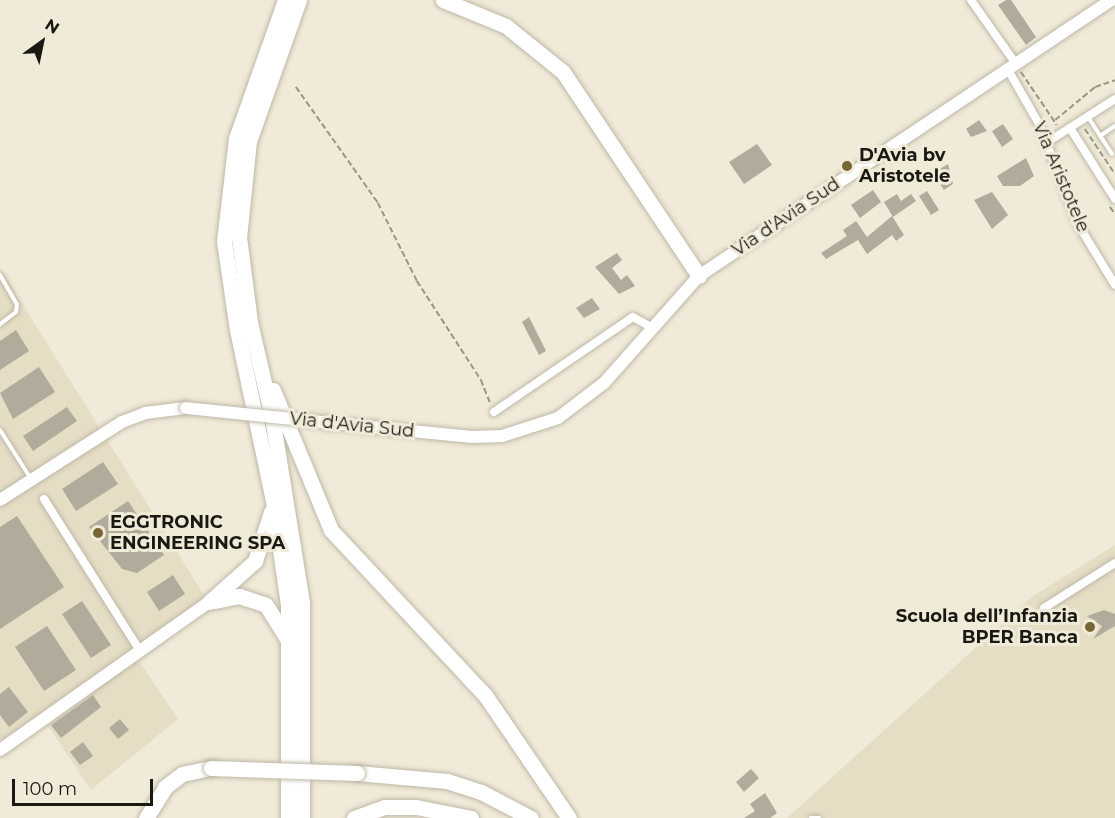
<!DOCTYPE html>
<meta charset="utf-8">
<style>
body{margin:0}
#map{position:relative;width:1115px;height:818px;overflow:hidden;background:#f0ead8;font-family:Montserrat,sans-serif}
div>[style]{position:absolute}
.built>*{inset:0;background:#e6ddc5}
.building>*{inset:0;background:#b1ab9b}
.path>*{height:1.5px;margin-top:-0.75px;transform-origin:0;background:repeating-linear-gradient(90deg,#999587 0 6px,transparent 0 9px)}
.roads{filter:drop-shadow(0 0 2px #beb8a7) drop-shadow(0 0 2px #beb8a7)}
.lane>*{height:4px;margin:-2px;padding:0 2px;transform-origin:2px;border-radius:2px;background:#fff}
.street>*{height:8px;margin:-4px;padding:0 4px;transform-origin:4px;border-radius:4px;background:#fff}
.secondary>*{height:12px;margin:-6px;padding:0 6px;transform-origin:6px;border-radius:6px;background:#fff}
.highway>*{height:15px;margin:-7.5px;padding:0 7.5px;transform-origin:7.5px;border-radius:7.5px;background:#fff}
.bridges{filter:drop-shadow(0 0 2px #beb8a7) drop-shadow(0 0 2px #beb8a7)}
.secondary-bridge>*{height:12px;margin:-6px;padding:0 6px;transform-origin:6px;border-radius:6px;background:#fff}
.highway-bridge>*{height:15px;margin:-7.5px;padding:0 7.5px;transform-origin:7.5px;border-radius:7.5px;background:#fff}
.dots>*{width:16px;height:16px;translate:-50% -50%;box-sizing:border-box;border:3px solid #f0ead8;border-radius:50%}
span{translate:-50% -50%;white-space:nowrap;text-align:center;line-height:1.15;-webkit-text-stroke:6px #f0ead8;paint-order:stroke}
.poi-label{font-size:18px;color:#1a1812;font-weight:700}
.left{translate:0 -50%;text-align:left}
.right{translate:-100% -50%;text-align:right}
.street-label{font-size:18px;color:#1a1812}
.north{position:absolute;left:12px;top:12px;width:60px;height:60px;-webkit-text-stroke:4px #f0ead8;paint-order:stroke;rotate:33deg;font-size:16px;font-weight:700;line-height:24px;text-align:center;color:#1a1812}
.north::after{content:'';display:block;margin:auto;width:21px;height:27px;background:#1a1812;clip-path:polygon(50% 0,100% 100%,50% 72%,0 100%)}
.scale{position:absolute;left:12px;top:779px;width:141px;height:27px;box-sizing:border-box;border:3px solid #1a1812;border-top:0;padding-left:8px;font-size:18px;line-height:21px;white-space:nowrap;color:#1a1812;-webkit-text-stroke:4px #f0ead8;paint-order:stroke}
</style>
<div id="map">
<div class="built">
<div style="clip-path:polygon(0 268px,212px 608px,137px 658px,178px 719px,91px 790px,45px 721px,0 755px)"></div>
<div style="clip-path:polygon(1115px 545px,1115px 818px,787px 818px,1033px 596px)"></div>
</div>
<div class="building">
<div style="clip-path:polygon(1006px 0,1011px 0,1036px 37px,1026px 45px,998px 5px)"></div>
<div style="clip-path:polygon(979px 120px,987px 131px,971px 137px,966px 129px)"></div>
<div style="clip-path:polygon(1003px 124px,1013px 139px,1002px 147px,992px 131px)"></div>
<div style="clip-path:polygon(757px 144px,772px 165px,744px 184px,729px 162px)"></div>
<div style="clip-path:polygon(1026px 158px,1034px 176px,1020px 186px,1003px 186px,997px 176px)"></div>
<div style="clip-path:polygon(948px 164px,953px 184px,944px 190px,933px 173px)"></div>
<div style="clip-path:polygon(873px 190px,881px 202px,860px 218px,851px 205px)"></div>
<div style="clip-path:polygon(927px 191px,939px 210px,931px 215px,919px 196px)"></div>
<div style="clip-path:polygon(992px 192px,1008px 215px,992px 229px,974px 200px)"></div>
<div style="clip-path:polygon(897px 194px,901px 201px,911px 194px,916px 201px,893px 217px,884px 202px)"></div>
<div style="clip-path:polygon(892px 216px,904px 235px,896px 241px,892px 235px,867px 254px,858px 240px,826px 259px,821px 253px,847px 236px,843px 230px,856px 221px,867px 237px)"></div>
<div style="clip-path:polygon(617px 253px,622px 260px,612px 268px,621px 280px,627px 275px,635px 286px,619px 294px,595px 267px)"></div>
<div style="clip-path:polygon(592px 298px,600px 309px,584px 318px,576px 308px)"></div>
<div style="clip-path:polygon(529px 317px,546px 351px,539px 355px,522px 322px)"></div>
<div style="clip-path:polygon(16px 330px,29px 351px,0 370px,0 341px)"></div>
<div style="clip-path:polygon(39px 367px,55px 392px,13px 419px,0 393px)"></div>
<div style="clip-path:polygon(67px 407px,77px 421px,33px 451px,23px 436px)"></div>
<div style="clip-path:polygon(103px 462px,118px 484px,76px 511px,62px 489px)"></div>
<div style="clip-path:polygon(128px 501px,164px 555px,137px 573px,122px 569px,89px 527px)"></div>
<div style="clip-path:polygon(17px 516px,64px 587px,0 629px,0 527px)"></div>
<div style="clip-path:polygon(173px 575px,185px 594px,159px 611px,147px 592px)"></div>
<div style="clip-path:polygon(82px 601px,111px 645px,91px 658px,62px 614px)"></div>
<div style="clip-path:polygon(1104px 610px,1115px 614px,1115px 626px,1093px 639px,1102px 626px,1087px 616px)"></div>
<div style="clip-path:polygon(47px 626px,76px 670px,44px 691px,15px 647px)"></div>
<div style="clip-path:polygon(9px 687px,28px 712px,9px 727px,0 715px,0 694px)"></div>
<div style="clip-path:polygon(93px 695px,101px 707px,61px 738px,51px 725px)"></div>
<div style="clip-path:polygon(120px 719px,129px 730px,118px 739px,109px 728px)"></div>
<div style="clip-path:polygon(83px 742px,93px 756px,80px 765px,70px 752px)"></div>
<div style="clip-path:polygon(751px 769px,759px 778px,744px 792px,736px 782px)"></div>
<div style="clip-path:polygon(765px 793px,777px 813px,770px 818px,744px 818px,755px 811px,750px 804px)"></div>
</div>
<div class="path">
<div style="left:1021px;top:72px;width:64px;rotate:55.8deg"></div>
<div style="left:296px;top:87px;width:142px;rotate:54.7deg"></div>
<div style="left:378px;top:203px;width:87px;rotate:63.4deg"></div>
<div style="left:417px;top:281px;width:118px;rotate:57.1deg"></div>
<div style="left:481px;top:380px;width:27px;rotate:68deg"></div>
<div style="left:1055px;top:120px;width:52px;rotate:-39.5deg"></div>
<div style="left:1095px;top:87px;width:21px;rotate:-19deg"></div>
<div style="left:1085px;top:129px;width:54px;rotate:56.3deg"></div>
<div style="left:1110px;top:207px;width:9px;rotate:54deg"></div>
</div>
<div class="roads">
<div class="lane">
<div style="left:1088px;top:117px;width:44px;rotate:57deg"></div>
<div style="left:1100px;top:136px;width:18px;rotate:-34deg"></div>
<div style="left:0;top:275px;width:34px;rotate:60deg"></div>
<div style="left:17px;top:304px;width:8px;rotate:97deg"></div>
<div style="left:16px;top:312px;width:20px;rotate:143deg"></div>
<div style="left:0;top:430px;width:58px;rotate:57.7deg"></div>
<div style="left:811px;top:818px;width:8px"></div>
</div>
<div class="street">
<div style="left:971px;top:0;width:78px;rotate:54.9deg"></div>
<div style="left:1007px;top:68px;width:64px;rotate:60.3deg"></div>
<div style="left:1039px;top:124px;width:110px;rotate:68.6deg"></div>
<div style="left:1079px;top:226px;width:69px;rotate:58.6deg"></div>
<div style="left:1070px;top:128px;width:84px;rotate:57.6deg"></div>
<div style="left:1046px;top:143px;width:82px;rotate:-32.5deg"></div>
<div style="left:494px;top:412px;width:168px;rotate:-34.4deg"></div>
<div style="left:633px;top:317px;width:21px;rotate:29deg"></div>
<div style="left:44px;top:499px;width:178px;rotate:57.7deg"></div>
<div style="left:1044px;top:608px;width:84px;rotate:-32.4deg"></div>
</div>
<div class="secondary">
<div style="left:330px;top:423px;width:143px;rotate:5.6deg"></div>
<div style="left:472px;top:437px;width:30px;rotate:-2deg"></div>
<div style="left:502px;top:436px;width:59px;rotate:-17.8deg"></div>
<div style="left:558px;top:418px;width:58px;rotate:-37.3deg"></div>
<div style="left:604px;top:383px;width:143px;rotate:-48.4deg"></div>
<div style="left:699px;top:276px;width:496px;rotate:-33.8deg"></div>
<div style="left:0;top:500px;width:145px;rotate:-32.6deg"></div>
<div style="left:122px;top:422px;width:25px;rotate:-21deg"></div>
<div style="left:145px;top:413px;width:41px;rotate:-7deg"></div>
<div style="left:0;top:750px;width:256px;rotate:-35.3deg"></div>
</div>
<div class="highway">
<div style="left:285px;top:0;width:146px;rotate:109.5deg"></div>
<div style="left:236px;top:138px;width:104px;rotate:96.6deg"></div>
<div style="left:224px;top:241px;width:90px;rotate:81.7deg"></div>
<div style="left:237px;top:330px;width:175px;rotate:78.1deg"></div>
<div style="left:273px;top:501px;width:105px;rotate:81.8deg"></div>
<div style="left:288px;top:605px;width:213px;rotate:90deg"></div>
<div style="left:299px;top:0;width:150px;rotate:109.5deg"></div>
<div style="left:249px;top:141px;width:97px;rotate:95.9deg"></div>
<div style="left:239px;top:237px;width:86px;rotate:82.6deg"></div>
<div style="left:250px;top:322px;width:98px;rotate:77deg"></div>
<div style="left:272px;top:417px;width:187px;rotate:80.8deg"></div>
<div style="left:302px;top:602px;width:216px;rotate:90deg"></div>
<div style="left:443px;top:0;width:68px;rotate:22.4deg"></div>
<div style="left:506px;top:26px;width:73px;rotate:38.9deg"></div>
<div style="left:563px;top:72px;width:245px;rotate:56.3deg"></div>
<div style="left:273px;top:390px;width:152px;rotate:67.5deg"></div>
<div style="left:331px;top:530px;width:226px;rotate:47deg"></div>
<div style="left:485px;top:695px;width:149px;rotate:55.7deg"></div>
<div style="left:215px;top:601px;width:25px;rotate:-12deg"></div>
<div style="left:239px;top:596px;width:28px;rotate:18deg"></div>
<div style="left:266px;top:605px;width:40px;rotate:58deg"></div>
<div style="left:209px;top:602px;width:62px;rotate:-41.7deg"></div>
<div style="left:255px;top:561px;width:52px;rotate:-71.9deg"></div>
<div style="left:357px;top:773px;width:90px;rotate:5.1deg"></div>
<div style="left:447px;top:781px;width:36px;rotate:18deg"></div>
<div style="left:481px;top:792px;width:56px;rotate:27.5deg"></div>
<div style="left:146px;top:818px;width:36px;rotate:-58deg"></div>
<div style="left:165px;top:787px;width:21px;rotate:-37deg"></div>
<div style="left:182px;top:774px;width:30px;rotate:-12deg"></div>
<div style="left:354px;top:818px;width:33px;rotate:-20deg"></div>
<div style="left:385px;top:807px;width:31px"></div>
<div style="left:416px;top:807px;width:56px;rotate:11.3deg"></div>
</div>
</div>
<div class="bridges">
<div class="secondary-bridge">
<div style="left:186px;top:408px;width:145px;rotate:5.9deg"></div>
</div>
<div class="highway-bridge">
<div style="left:211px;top:768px;width:146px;rotate:2deg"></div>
</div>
</div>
<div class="dots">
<div style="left:847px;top:166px;background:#786635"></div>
<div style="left:98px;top:533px;background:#786635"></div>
<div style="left:1090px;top:627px;background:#786635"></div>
</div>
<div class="poi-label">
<span class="left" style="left:859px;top:166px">D'Avia bv<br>Aristotele</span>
<span class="left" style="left:110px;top:533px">EGGTRONIC<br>ENGINEERING SPA</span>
<span class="right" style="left:1078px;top:627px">Scuola dell’Infanzia<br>BPER Banca</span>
</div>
<div class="street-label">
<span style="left:1061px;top:177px;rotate:67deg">Via Aristotele</span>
<span style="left:786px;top:217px;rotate:-34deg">Via d'Avia Sud</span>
<span style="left:352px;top:425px;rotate:6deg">Via d'Avia Sud</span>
</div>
<div class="north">N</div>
<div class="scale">100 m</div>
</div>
